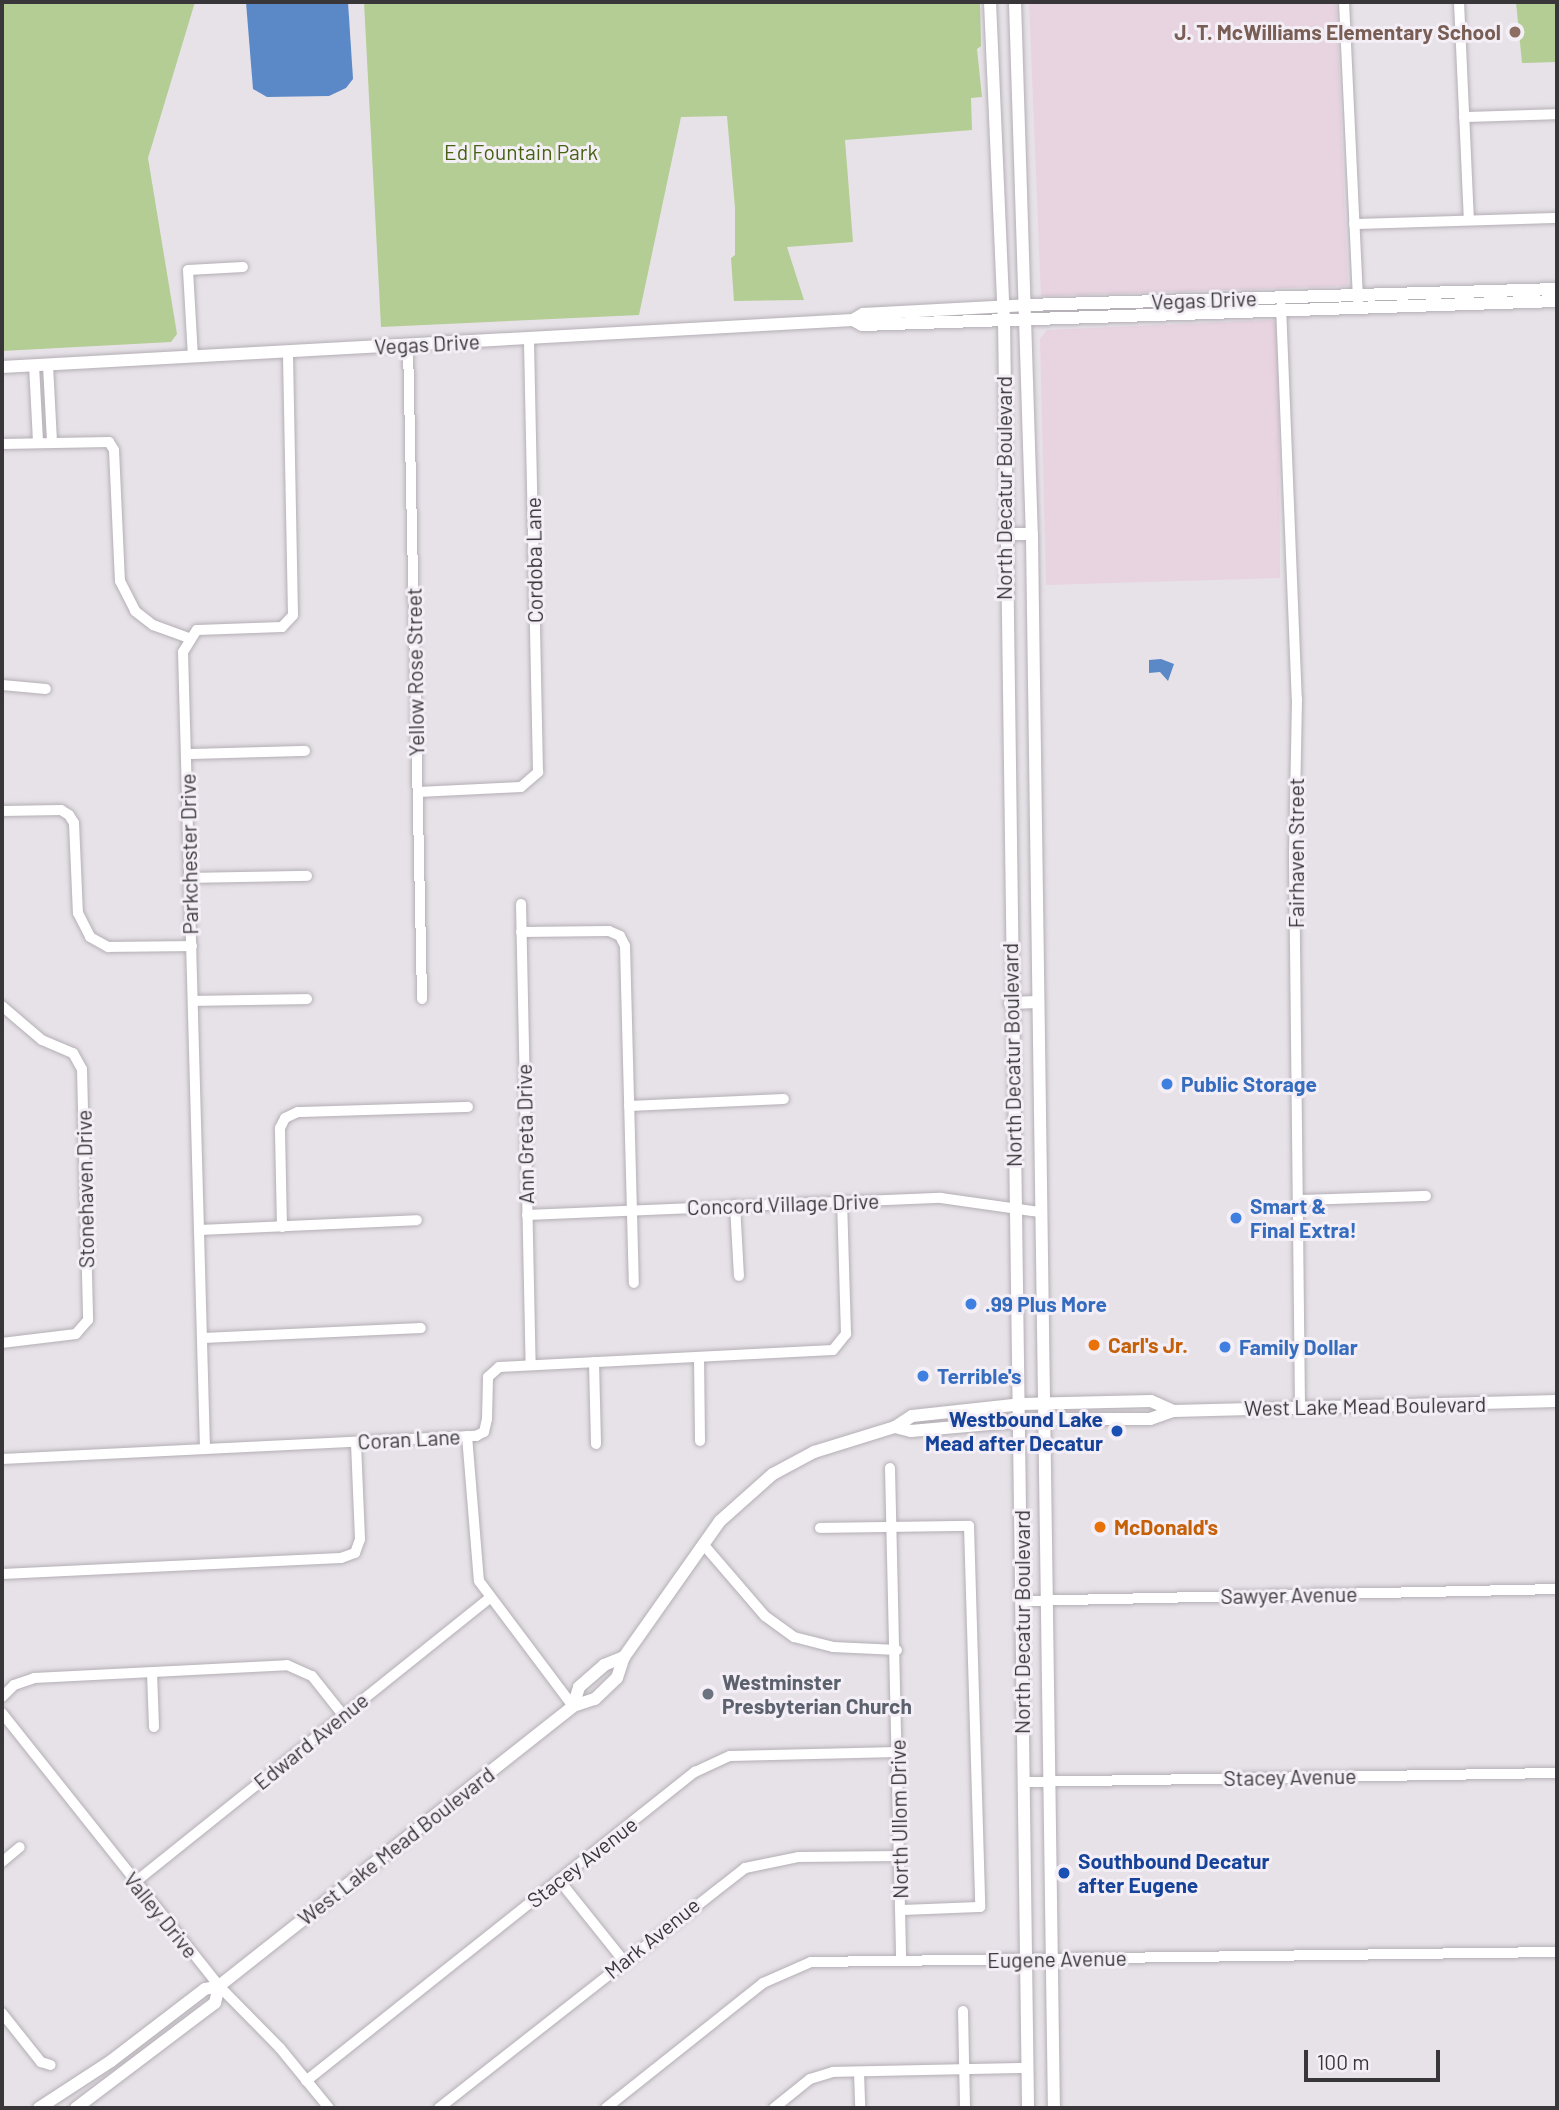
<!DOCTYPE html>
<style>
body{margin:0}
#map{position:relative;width:1559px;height:2110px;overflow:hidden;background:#e7e2e8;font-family:Barlow,sans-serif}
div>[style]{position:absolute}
.commercial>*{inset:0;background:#e8d3e1}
.green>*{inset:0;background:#b3cd94}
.water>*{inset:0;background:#5b88c7}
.roads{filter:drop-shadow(0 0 2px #b4afb5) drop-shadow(0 0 2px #b4afb5)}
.minor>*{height:10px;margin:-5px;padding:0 5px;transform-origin:5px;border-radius:5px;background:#fff}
.major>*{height:12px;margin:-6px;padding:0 6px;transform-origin:6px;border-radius:6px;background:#fff}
.dots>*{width:19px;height:19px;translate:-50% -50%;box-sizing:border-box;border:4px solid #f4eff6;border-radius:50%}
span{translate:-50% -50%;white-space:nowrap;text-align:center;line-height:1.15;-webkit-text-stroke:6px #f4eff6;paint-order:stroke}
.education-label{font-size:21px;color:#785e54;font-weight:700}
.right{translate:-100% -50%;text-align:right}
.park-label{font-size:21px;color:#466211}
.street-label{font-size:21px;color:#383638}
.shop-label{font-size:21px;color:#366cbe;font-weight:700}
.left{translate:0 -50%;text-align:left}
.food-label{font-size:21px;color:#c56008;font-weight:700}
.transit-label{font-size:21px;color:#164399;font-weight:700}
.worship-label{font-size:21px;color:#5b616d;font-weight:700}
.frame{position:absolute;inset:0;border:4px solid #383638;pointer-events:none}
.scale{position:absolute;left:1304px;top:2050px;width:136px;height:32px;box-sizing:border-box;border:4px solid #383638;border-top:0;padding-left:9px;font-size:21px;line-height:24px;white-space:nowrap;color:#383638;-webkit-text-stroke:5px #f4eff6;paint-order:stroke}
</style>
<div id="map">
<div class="commercial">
<div style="clip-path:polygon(1029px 2px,1336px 2px,1348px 286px,1041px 296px)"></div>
<div style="clip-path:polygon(1271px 320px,1278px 325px,1280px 578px,1046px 585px,1040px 339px,1047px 330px)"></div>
</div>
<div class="green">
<div style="clip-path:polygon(2px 2px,195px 2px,148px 158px,177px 334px,171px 342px,2px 351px)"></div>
<div style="clip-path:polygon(364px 2px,980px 2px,981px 46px,977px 49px,982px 97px,971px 98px,972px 130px,845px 140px,853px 242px,787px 247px,804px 300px,734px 301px,731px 258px,735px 255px,735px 208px,727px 116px,681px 117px,639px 315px,381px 327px)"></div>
<div style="clip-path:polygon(1516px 2px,1557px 2px,1557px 62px,1522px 63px)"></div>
</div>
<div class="water">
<div style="clip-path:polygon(246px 2px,348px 2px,353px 79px,346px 88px,329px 96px,267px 97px,253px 89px)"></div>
<div style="clip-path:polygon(1161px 659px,1174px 664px,1168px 681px,1160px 672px,1149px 673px,1149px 660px)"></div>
</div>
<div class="roads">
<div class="minor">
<div style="left:1344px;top:2px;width:300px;rotate:87.3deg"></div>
<div style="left:1459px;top:2px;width:218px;rotate:87.4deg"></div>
<div style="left:1464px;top:117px;width:93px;rotate:-1.8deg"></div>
<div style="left:1354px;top:224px;width:203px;rotate:-1.7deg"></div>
<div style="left:1281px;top:306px;width:393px;rotate:87.7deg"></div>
<div style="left:1297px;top:699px;width:154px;rotate:91.1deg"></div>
<div style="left:1294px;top:853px;width:554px;rotate:89.38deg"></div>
<div style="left:408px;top:345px;width:654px;rotate:88.77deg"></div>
<div style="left:193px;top:357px;width:87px;rotate:-93.3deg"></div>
<div style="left:188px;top:270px;width:55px;rotate:-3.1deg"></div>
<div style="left:34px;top:365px;width:77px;rotate:87deg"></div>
<div style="left:48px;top:365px;width:77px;rotate:87deg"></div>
<div style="left:2px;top:444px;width:107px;rotate:-1.1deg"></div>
<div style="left:109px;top:442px;width:9px;rotate:58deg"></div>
<div style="left:114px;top:450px;width:131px;rotate:87.4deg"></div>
<div style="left:120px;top:581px;width:34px;rotate:63deg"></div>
<div style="left:135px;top:611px;width:23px;rotate:38deg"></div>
<div style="left:153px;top:625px;width:37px;rotate:20deg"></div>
<div style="left:2px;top:685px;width:44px;rotate:5.2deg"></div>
<div style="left:187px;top:754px;width:118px;rotate:-1.5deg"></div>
<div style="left:418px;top:792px;width:103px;rotate:-2.8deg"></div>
<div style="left:521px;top:787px;width:23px;rotate:-41deg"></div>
<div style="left:538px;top:772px;width:434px;rotate:-91.2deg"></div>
<div style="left:2px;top:811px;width:59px;rotate:-1deg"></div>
<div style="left:61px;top:810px;width:9px;rotate:32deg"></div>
<div style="left:69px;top:815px;width:9px;rotate:58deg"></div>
<div style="left:74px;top:823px;width:90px;rotate:87.5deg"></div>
<div style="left:78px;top:913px;width:27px;rotate:63deg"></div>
<div style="left:90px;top:937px;width:21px;rotate:29deg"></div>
<div style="left:108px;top:947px;width:84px;rotate:-0.7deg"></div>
<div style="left:190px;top:878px;width:117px;rotate:-1deg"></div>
<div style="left:521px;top:904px;width:460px;rotate:88.8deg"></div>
<div style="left:521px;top:932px;width:88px;rotate:-0.7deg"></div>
<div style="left:609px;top:931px;width:12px;rotate:24deg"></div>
<div style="left:620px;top:936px;width:11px;rotate:63deg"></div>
<div style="left:625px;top:946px;width:337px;rotate:88.5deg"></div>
<div style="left:193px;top:1001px;width:114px;rotate:-1deg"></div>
<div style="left:2px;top:1006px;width:52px;rotate:40.4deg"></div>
<div style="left:42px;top:1040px;width:34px;rotate:23deg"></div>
<div style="left:73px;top:1053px;width:18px;rotate:61deg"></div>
<div style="left:82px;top:1069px;width:251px;rotate:88.6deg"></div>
<div style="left:88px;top:1320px;width:18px;rotate:131deg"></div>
<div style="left:76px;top:1334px;width:75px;rotate:173.1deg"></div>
<div style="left:629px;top:1106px;width:155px;rotate:-2.6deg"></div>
<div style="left:1299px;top:1200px;width:127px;rotate:-1.8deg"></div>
<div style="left:735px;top:1205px;width:71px;rotate:86.8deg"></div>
<div style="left:527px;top:1215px;width:414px;rotate:-2.4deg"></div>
<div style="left:941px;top:1198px;width:99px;rotate:8.1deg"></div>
<div style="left:282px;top:1227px;width:99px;rotate:-91.2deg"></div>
<div style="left:280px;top:1128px;width:11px;rotate:-63deg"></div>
<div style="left:285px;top:1118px;width:14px;rotate:-25deg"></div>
<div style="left:298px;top:1112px;width:170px;rotate:-1.7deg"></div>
<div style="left:199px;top:1230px;width:218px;rotate:-2.6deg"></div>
<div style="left:203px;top:1338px;width:218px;rotate:-2.6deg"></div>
<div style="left:699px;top:1357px;width:84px;rotate:89.3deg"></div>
<div style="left:594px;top:1362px;width:82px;rotate:88.6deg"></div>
<div style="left:467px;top:1436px;width:145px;rotate:85.3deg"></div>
<div style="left:479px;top:1581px;width:156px;rotate:53.1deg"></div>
<div style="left:205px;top:1449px;width:797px;rotate:-91.58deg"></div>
<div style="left:183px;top:652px;width:26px;rotate:-58deg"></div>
<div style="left:197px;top:630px;width:85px;rotate:-2deg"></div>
<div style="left:282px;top:627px;width:16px;rotate:-47deg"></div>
<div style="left:293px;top:615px;width:264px;rotate:-91.1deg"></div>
<div style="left:2px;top:1459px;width:475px;rotate:-2.8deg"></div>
<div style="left:476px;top:1436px;width:9px;rotate:-27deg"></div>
<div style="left:484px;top:1432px;width:13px;rotate:-77deg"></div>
<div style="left:487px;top:1419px;width:42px;rotate:-88.6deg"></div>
<div style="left:488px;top:1377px;width:15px;rotate:-42deg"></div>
<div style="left:499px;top:1367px;width:334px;rotate:-2.9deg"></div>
<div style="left:833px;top:1350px;width:21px;rotate:-51deg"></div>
<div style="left:846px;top:1334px;width:132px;rotate:-91.7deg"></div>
<div style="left:890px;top:1468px;width:493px;rotate:88.7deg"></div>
<div style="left:820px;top:1528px;width:149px;rotate:-0.8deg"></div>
<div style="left:969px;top:1526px;width:381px;rotate:88.3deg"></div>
<div style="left:980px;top:1907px;width:79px;rotate:177.8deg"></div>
<div style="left:703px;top:1544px;width:95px;rotate:49.3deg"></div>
<div style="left:765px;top:1616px;width:36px;rotate:36deg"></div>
<div style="left:794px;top:1637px;width:40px;rotate:14.4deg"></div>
<div style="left:833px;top:1647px;width:64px;rotate:2.7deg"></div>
<div style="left:2px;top:1574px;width:339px;rotate:-2.7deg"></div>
<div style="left:341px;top:1558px;width:15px;rotate:-20deg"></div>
<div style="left:355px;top:1553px;width:15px;rotate:-70deg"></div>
<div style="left:360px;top:1539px;width:97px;rotate:-92.4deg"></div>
<div style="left:1021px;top:1601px;width:536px;rotate:-1.28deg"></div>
<div style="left:152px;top:1672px;width:55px;rotate:87.9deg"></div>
<div style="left:2px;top:1697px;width:17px;rotate:-45deg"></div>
<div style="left:14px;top:1685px;width:21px;rotate:-19deg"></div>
<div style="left:34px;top:1678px;width:253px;rotate:-2.9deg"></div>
<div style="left:287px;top:1665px;width:27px;rotate:24deg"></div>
<div style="left:312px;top:1676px;width:50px;rotate:51.5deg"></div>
<div style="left:2px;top:1713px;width:349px;rotate:51.5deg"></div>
<div style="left:219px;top:1986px;width:87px;rotate:45.5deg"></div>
<div style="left:280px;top:2048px;width:77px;rotate:50.8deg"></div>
<div style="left:1024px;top:1782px;width:533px;rotate:-0.97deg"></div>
<div style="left:2px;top:1862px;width:23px;rotate:-40deg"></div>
<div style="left:559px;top:1880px;width:104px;rotate:51.3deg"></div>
<div style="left:134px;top:1883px;width:455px;rotate:-38.7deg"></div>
<div style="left:963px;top:2011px;width:97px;rotate:88.8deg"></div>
<div style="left:2px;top:2013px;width:63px;rotate:51.5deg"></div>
<div style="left:41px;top:2062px;width:10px;rotate:17deg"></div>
<div style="left:859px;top:2072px;width:36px;rotate:88deg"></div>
<div style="left:306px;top:2081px;width:497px;rotate:-38.5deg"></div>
<div style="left:695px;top:1772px;width:38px;rotate:-25deg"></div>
<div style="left:730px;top:1756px;width:168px;rotate:-1.4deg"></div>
<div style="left:439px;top:2108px;width:389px;rotate:-38.1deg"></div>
<div style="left:745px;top:1868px;width:54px;rotate:-11.7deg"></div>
<div style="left:798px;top:1857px;width:102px;rotate:-0.6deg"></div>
<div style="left:606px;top:2108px;width:201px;rotate:-38.5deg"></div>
<div style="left:763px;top:1983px;width:52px;rotate:-23.6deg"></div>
<div style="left:811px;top:1962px;width:746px;rotate:-0.77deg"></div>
<div style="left:774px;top:2108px;width:46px;rotate:-38.9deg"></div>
<div style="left:810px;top:2079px;width:24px;rotate:-17deg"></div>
<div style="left:833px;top:2072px;width:194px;rotate:-1.2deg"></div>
</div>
<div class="major">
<div style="left:990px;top:2px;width:317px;rotate:87.5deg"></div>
<div style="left:1004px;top:319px;width:1789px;rotate:89.23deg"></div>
<div style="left:1015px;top:2px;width:537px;rotate:88.19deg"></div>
<div style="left:1032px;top:539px;width:1569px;rotate:89.2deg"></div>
<div style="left:853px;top:320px;width:12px;rotate:-31deg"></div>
<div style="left:863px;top:314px;width:164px;rotate:-3.1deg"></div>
<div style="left:1027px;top:305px;width:530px;rotate:-1.73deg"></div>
<div style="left:2px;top:367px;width:852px;rotate:-3.16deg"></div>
<div style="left:853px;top:320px;width:10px;rotate:29deg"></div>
<div style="left:862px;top:325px;width:695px;rotate:-1.98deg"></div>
<div style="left:1004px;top:534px;width:28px"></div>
<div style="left:1010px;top:1003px;width:27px;rotate:-2deg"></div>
<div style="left:895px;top:1427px;width:16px;rotate:14deg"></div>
<div style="left:911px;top:1431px;width:135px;rotate:-5.1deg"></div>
<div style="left:1045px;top:1419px;width:105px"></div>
<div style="left:1150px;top:1419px;width:24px;rotate:-19deg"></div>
<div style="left:1173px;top:1411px;width:384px;rotate:-1.5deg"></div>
<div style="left:573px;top:1706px;width:20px;rotate:-72deg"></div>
<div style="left:579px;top:1687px;width:33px;rotate:-41deg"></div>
<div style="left:604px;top:1665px;width:22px;rotate:-22deg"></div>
<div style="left:39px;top:2108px;width:86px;rotate:-33.1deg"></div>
<div style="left:111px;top:2061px;width:118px;rotate:-37.5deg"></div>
<div style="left:205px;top:1989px;width:14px;rotate:-12deg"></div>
<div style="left:219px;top:1986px;width:451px;rotate:-38.3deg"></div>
<div style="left:573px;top:1706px;width:23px;rotate:-18deg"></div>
<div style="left:595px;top:1699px;width:30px;rotate:-44deg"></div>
<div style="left:617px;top:1678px;width:22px;rotate:-72deg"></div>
<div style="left:624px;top:1657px;width:166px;rotate:-54.8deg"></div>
<div style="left:720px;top:1521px;width:71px;rotate:-41.6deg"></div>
<div style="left:773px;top:1474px;width:47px;rotate:-28.2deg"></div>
<div style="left:814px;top:1452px;width:85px;rotate:-17.2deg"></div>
<div style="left:895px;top:1427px;width:20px;rotate:-33deg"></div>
<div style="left:912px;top:1416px;width:111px;rotate:-6.2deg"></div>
<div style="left:1022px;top:1404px;width:129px;rotate:-1.3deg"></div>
<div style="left:1151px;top:1401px;width:24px;rotate:24deg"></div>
<div style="left:76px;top:2108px;width:174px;rotate:-37.1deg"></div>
<div style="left:215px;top:2003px;width:17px;rotate:-77deg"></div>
</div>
</div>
<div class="dots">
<div style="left:1515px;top:32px;background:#8d6e63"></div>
<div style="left:1167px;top:1084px;background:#3f7fe0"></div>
<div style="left:1236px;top:1218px;background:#3f7fe0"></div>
<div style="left:971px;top:1304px;background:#3f7fe0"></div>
<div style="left:1094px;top:1345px;background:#e8710a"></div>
<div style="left:1225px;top:1347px;background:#3f7fe0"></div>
<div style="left:923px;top:1376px;background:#3f7fe0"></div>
<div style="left:1117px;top:1431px;background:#1a4fb4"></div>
<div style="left:1100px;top:1527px;background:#e8710a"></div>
<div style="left:708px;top:1694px;background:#6b7280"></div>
<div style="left:1064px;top:1873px;background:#1a4fb4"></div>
</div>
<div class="education-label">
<span class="right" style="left:1501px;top:32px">J. T. McWilliams Elementary School</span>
</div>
<div class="park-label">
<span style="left:521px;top:152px">Ed Fountain Park</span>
</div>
<div class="street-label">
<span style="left:1204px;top:300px;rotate:-2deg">Vegas Drive</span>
<span style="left:427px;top:344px;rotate:-3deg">Vegas Drive</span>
<span style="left:1004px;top:488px;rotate:-90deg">North Decatur Boulevard</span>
<span style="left:534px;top:560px;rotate:-91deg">Cordoba Lane</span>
<span style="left:415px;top:672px;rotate:-91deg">Yellow Rose Street</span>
<span style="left:1296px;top:853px;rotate:-90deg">Fairhaven Street</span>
<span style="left:189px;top:854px;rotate:-91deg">Parkchester Drive</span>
<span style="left:1012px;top:1055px;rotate:-91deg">North Decatur Boulevard</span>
<span style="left:525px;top:1134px;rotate:-91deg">Ann Greta Drive</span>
<span style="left:85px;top:1189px;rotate:-91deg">Stonehaven Drive</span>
<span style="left:783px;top:1204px;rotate:-2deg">Concord Village Drive</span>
<span style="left:1365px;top:1406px;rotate:-1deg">West Lake Mead Boulevard</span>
<span style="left:409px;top:1439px;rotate:-3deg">Coran Lane</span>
<span style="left:1289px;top:1595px;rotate:-1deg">Sawyer Avenue</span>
<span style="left:1022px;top:1622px;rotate:-90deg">North Decatur Boulevard</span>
<span style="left:311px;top:1741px;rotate:-39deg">Edward Avenue</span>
<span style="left:1290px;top:1777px;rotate:-1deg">Stacey Avenue</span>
<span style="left:899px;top:1819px;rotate:-91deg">North Ullom Drive</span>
<span style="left:396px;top:1846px;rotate:-38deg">West Lake Mead Boulevard</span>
<span style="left:582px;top:1862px;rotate:-38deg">Stacey Avenue</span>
<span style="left:161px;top:1915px;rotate:51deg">Valley Drive</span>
<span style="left:652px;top:1938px;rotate:-39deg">Mark Avenue</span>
<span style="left:1057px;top:1959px;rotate:-1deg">Eugene Avenue</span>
</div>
<div class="shop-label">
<span class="left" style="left:1181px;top:1084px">Public Storage</span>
<span class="left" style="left:1250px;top:1218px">Smart &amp;<br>Final Extra!</span>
<span class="left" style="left:985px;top:1304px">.99 Plus More</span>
<span class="left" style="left:1239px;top:1347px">Family Dollar</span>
<span class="left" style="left:937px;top:1376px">Terrible's</span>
</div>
<div class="food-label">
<span class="left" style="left:1108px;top:1345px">Carl's Jr.</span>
<span class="left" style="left:1114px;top:1527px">McDonald's</span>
</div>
<div class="transit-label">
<span class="right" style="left:1103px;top:1431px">Westbound Lake<br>Mead after Decatur</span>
<span class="left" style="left:1078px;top:1873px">Southbound Decatur<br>after Eugene</span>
</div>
<div class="worship-label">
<span class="left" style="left:722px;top:1694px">Westminster<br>Presbyterian Church</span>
</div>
<div class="frame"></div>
<div class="scale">100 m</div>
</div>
